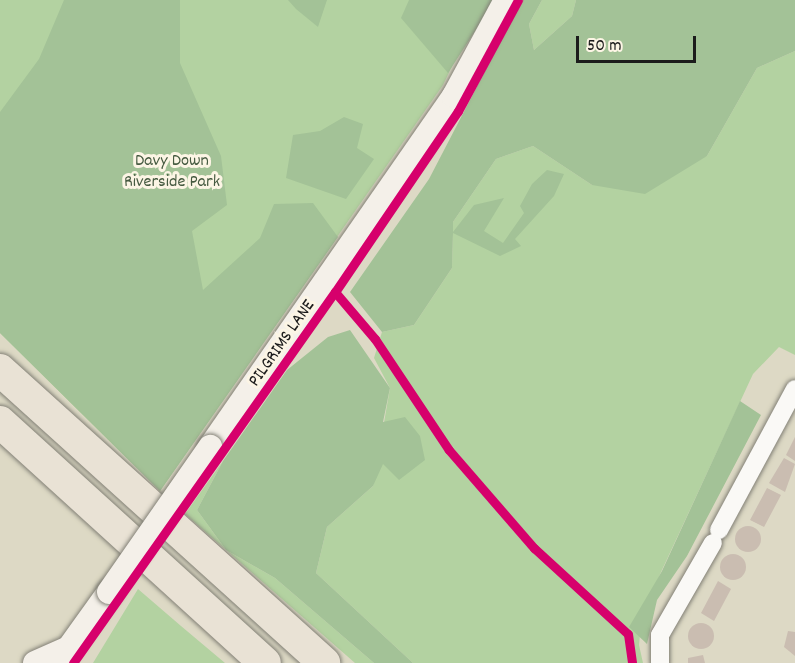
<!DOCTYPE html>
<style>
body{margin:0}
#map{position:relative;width:795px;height:663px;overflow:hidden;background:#ddd9c5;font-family:Dekko,sans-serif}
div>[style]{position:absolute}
.green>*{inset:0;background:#b3d2a1}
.forest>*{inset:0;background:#a3c297}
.building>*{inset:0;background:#cabdb1}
.round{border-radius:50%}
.roads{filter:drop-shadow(0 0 2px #828076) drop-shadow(0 0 2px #828076)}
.street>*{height:18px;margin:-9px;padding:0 9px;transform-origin:9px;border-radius:9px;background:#faf9f6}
.secondary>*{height:24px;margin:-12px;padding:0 12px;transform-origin:12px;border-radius:12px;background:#f4f0e9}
.highway>*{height:32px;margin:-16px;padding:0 16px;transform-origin:16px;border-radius:16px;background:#e9e2d5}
.bridges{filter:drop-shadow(0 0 2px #828076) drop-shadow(0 0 2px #828076)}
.secondary-bridge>*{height:24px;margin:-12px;padding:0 12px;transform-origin:12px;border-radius:12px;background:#f4f0e9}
.cycleway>*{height:9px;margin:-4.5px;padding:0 4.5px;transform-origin:4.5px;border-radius:4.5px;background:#d6006c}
span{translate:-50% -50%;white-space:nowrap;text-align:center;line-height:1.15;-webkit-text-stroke:6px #fcf5e5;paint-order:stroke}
.park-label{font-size:18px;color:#455a40}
.street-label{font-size:18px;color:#1c1c1c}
.scale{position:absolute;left:576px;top:36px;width:120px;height:27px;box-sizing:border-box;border:3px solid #1c1c1c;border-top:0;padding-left:8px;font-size:18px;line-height:21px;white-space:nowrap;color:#1c1c1c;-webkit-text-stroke:4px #fcf5e5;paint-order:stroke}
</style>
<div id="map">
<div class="green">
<div style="clip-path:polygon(0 0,484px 0,443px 85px,160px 491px,0 333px)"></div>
<div style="clip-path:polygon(542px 0,576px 0,572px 16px,534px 50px,529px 24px)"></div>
<div style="clip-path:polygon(795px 51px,795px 355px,779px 347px,753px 374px,642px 613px,639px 645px,643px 663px,413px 663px,316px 573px,327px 527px,373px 486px,390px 388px,374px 358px,382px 332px,414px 325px,452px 268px,453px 222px,496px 159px,533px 146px,592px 185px,707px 156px,757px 68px)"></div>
<div style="clip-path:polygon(223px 461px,197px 510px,226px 550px,275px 578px,374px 663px,355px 663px,226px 550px,185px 514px)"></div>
<div style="clip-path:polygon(138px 589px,181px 626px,225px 663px,93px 663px)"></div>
</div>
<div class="forest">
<div style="clip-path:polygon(64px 0,180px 0,180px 63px,221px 156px,227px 205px,192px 231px,203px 290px,260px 238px,274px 204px,313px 203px,338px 237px,160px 491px,0 333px,0 112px,39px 59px)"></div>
<div style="clip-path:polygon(288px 0,327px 0,318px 27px,296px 9px)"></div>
<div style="clip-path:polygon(409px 0,495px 0,448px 73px,401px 18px)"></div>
<div style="clip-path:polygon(522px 0,542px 0,529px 24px,534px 50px,572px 16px,576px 0,795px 0,795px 51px,757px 68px,707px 156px,645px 194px,592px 185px,533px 146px,496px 159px,453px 222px,453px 232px,474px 205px,504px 198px,484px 231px,503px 243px,524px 213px,520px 206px,532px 184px,547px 170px,564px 174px,554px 196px,515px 239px,521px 246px,500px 256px,453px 233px,452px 268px,414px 325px,382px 332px,350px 292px,429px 179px)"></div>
<div style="clip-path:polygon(344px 117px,363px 124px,357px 148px,374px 159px,346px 199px,286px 178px,293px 135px,320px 131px)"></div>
<div style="clip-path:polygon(350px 330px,390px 388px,383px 422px,405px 417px,420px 436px,425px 460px,399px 480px,383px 464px,373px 486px,327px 527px,316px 573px,413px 663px,374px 663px,275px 578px,226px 550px,197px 510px,223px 461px,287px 370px,328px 337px)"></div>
<div style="clip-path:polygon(740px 401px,761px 415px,687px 556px,657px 600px,647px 644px,629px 627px,662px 571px)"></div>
</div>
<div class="building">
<div style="clip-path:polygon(795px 437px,795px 461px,786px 455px)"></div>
<div style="clip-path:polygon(784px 458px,795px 464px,785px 492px,769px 483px)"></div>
<div style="clip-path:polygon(767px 488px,781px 495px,764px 527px,750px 520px)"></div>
<div class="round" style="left:735px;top:526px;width:26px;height:26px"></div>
<div class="round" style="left:720px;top:554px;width:26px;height:26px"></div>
<div style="clip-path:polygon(718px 581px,731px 589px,714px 621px,701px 613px)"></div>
<div class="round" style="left:688px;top:623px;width:26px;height:26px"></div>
<div style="clip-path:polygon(788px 631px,795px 632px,795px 656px,784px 647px)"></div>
<div style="clip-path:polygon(703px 655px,705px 663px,688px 663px,688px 658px)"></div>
</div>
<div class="roads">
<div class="street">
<div style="left:719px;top:530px;width:160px;rotate:-61.7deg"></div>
<div style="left:660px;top:663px;width:28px;rotate:-90deg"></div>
<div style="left:660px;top:635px;width:106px;rotate:-60.1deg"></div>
</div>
<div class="secondary">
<div style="left:210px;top:447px;width:427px;rotate:-55.2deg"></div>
<div style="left:454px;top:96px;width:109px;rotate:-61.6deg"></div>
<div style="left:35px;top:663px;width:34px;rotate:-24deg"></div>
<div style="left:58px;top:663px;width:87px;rotate:-54.3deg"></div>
</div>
<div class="highway">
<div style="left:0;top:370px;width:437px;rotate:42.1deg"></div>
<div style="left:0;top:422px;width:358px;rotate:42.3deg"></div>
</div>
</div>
<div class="bridges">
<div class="secondary-bridge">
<div style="left:109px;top:592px;width:177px;rotate:-55.1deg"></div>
</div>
</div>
<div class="cycleway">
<div style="left:518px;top:0;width:126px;rotate:118.4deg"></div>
<div style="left:458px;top:111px;width:219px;rotate:124.2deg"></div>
<div style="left:335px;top:292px;width:62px;rotate:49.6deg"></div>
<div style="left:375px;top:339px;width:133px;rotate:56.3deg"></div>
<div style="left:449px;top:450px;width:130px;rotate:49.1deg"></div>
<div style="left:534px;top:548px;width:127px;rotate:42.5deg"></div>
<div style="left:628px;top:634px;width:29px;rotate:82deg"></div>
<div style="left:73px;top:663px;width:454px;rotate:-54.8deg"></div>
</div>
<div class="park-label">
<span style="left:172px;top:173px">Davy Down<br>Riverside Park</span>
</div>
<div class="street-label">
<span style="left:283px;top:344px;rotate:-55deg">PILGRIMS LANE</span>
</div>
<div class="scale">50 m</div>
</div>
